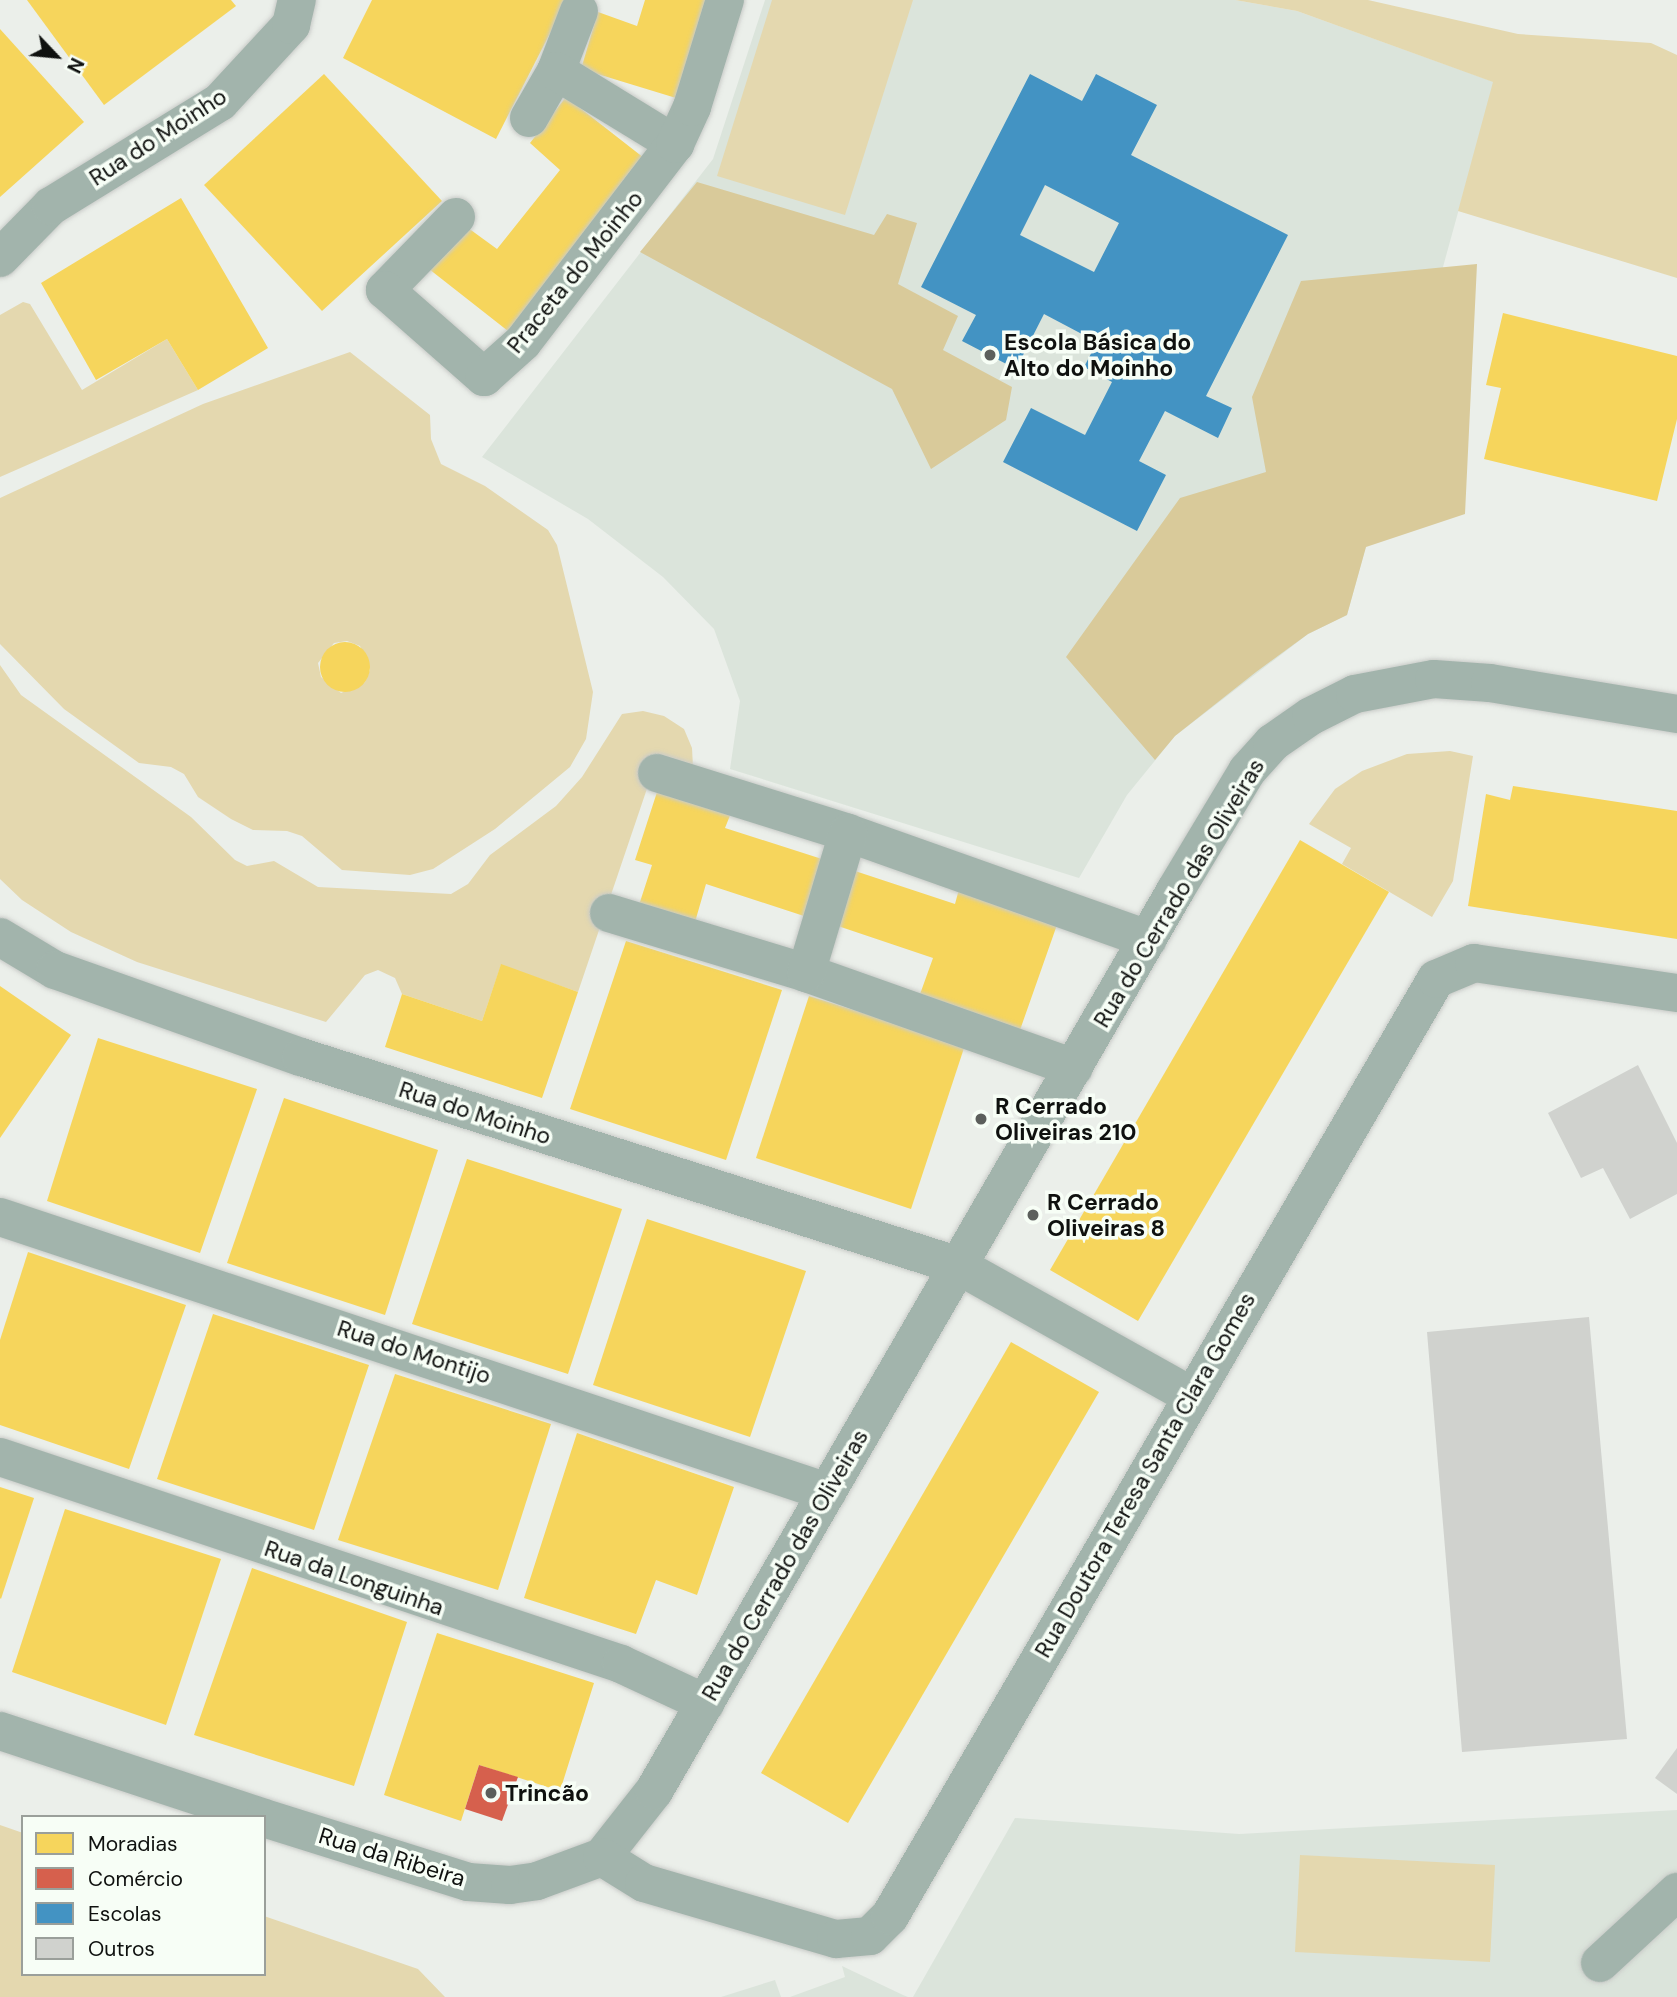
<!DOCTYPE html>
<meta charset="utf-8">
<style>
body{margin:0}
#map{position:relative;width:1677px;height:1997px;overflow:hidden;background:#ebefea;font-family:"DM Sans",sans-serif}
div>[style]{position:absolute}
.built>*{inset:0;background:#dbe4db}
.green>*{inset:0;background:#e4d8af}
.forest>*{inset:0;background:#d9ca9a}
.homes>*{inset:0;background:#f6d55c}
.round{border-radius:50%}
.shops>*{inset:0;background:#d6604d}
.schools>*{inset:0;background:#4393c3}
.building>*{inset:0;background:#d0d2ce}
.roads{filter:drop-shadow(0 0 2px #c9cbc8) drop-shadow(0 0 2px #c9cbc8)}
.minor>*{height:38px;margin:-19px;padding:0 19px;transform-origin:19px;border-radius:19px;background:#a2b4ac}
.dots>*{width:19px;height:19px;translate:-50% -50%;box-sizing:border-box;border:4px solid #f7fef6;border-radius:50%}
span{translate:-50% -50%;white-space:nowrap;text-align:center;line-height:1.15;-webkit-text-stroke:7px #f7fef6;paint-order:stroke}
.street-label{font-size:23px;color:#0f110f}
.poi-label{font-size:23px;color:#0f110f;font-weight:700}
.left{translate:0 -50%;text-align:left}
.legend{position:absolute;left:21px;top:1815px;width:245px;height:161px;box-sizing:border-box;background:#f7fef6;border:2px solid #9a9f9a;margin:0;padding:9px 12px;list-style:none;font-size:21px;color:#0f110f}
.legend li{display:flex;align-items:center;gap:14px;height:35px}
.legend b{width:35px;border:2px solid #9a9f9a}
.north{position:absolute;left:21px;top:21px;width:70px;height:70px;-webkit-text-stroke:5px #f7fef6;paint-order:stroke;rotate:116deg;font-size:19px;font-weight:700;line-height:28px;text-align:center;color:#0f110f}
.north::after{content:'';display:block;margin:auto;width:24px;height:32px;background:#0f110f;clip-path:polygon(50% 0,100% 100%,50% 72%,0 100%)}
</style>
<div id="map">
<div class="built">
<div style="clip-path:polygon(765px 0,1235px 0,1297px 11px,1494px 82px,1347px 615px,1308px 634px,1175px 736px,1127px 795px,1079px 878px,730px 769px,740px 701px,714px 629px,663px 577px,588px 519px,482px 457px,713px 159px)"></div>
<div style="clip-path:polygon(1677px 1810px,1677px 1997px,913px 1997px,1015px 1818px,1239px 1834px)"></div>
<div style="clip-path:polygon(842px 1966px,903px 1995px,908px 1997px,790px 1997px,845px 1977px)"></div>
<div style="clip-path:polygon(775px 1980px,781px 1997px,721px 1997px)"></div>
</div>
<div class="green">
<div style="clip-path:polygon(772px 0,913px 0,845px 215px,717px 176px)"></div>
<div style="clip-path:polygon(1235px 0,1368px 0,1518px 34px,1651px 43px,1677px 55px,1677px 278px,1458px 211px,1493px 82px,1297px 11px)"></div>
<div style="clip-path:polygon(23px 302px,30px 304px,82px 390px,167px 339px,198px 390px,0 477px,0 315px)"></div>
<div style="clip-path:polygon(evenodd,350px 352px,430px 415px,431px 439px,441px 464px,485px 486px,548px 530px,557px 545px,593px 692px,586px 739px,570px 767px,495px 829px,433px 869px,410px 875px,342px 870px,302px 836px,287px 831px,253px 830px,231px 819px,198px 797px,184px 774px,171px 767px,139px 763px,64px 709px,0 644px,0 498px,203px 404px,350px 352px,347px 641px,360px 646px,370px 670px,365px 682px,341px 693px,321px 677px,318px 663px,334px 643px,347px 641px)"></div>
<div style="clip-path:polygon(0 665px,21px 695px,191px 817px,235px 860px,247px 866px,274px 861px,318px 887px,451px 894px,468px 884px,490px 855px,556px 806px,582px 777px,622px 714px,643px 711px,664px 716px,684px 729px,692px 748px,693px 767px,654px 768px,578px 992px,501px 965px,482px 1021px,402px 994px,395px 978px,378px 970px,365px 975px,326px 1022px,137px 962px,71px 932px,22px 900px,0 879px)"></div>
<div style="clip-path:polygon(1450px 751px,1473px 756px,1453px 881px,1432px 917px,1342px 864px,1351px 848px,1309px 824px,1335px 789px,1362px 771px,1407px 754px)"></div>
<div style="clip-path:polygon(0 1825px,23px 1833px,23px 1974px,264px 1974px,264px 1916px,418px 1969px,445px 1997px,0 1997px)"></div>
<div style="clip-path:polygon(1300px 1855px,1495px 1865px,1490px 1962px,1295px 1952px)"></div>
</div>
<div class="forest">
<div style="clip-path:polygon(697px 182px,874px 235px,887px 214px,917px 223px,898px 284px,958px 316px,943px 350px,1012px 387px,1006px 420px,931px 469px,892px 389px,640px 252px)"></div>
<div style="clip-path:polygon(1477px 264px,1465px 514px,1366px 547px,1347px 615px,1308px 634px,1256px 672px,1175px 736px,1155px 760px,1066px 657px,1180px 498px,1266px 472px,1252px 397px,1301px 281px)"></div>
</div>
<div class="homes">
<div style="clip-path:polygon(27px 0,231px 0,236px 6px,104px 105px)"></div>
<div style="clip-path:polygon(372px 0,567px 0,496px 139px,343px 58px)"></div>
<div style="clip-path:polygon(645px 0,706px 0,676px 98px,581px 69px,598px 12px,637px 26px)"></div>
<div style="clip-path:polygon(0 29px,84px 122px,0 197px)"></div>
<div style="clip-path:polygon(324px 74px,442px 201px,322px 311px,204px 185px)"></div>
<div style="clip-path:polygon(566px 97px,644px 158px,508px 331px,429px 269px,464px 225px,497px 249px,560px 170px,530px 143px)"></div>
<div style="clip-path:polygon(181px 198px,268px 348px,198px 390px,167px 339px,96px 380px,41px 283px)"></div>
<div style="clip-path:polygon(1503px 313px,1677px 356px,1677px 419px,1657px 501px,1484px 459px,1501px 388px,1486px 385px)"></div>
<div class="round" style="left:320px;top:642px;width:50px;height:50px"></div>
<div style="clip-path:polygon(1513px 786px,1677px 811px,1677px 939px,1468px 906px,1486px 794px,1510px 800px)"></div>
<div style="clip-path:polygon(658px 789px,731px 813px,725px 828px,825px 860px,807px 917px,706px 884px,695px 922px,639px 905px,652px 865px,635px 860px)"></div>
<div style="clip-path:polygon(1300px 840px,1389px 892px,1138px 1321px,1050px 1270px)"></div>
<div style="clip-path:polygon(849px 869px,955px 904px,961px 882px,1058px 922px,1020px 1030px,919px 997px,933px 958px,832px 924px)"></div>
<div style="clip-path:polygon(626px 941px,782px 990px,726px 1160px,570px 1109px)"></div>
<div style="clip-path:polygon(501px 964px,578px 992px,542px 1098px,385px 1047px,402px 994px,482px 1021px)"></div>
<div style="clip-path:polygon(0 986px,71px 1035px,0 1138px)"></div>
<div style="clip-path:polygon(809px 996px,965px 1045px,911px 1209px,756px 1158px)"></div>
<div style="clip-path:polygon(98px 1038px,257px 1089px,200px 1253px,47px 1201px)"></div>
<div style="clip-path:polygon(284px 1098px,438px 1150px,385px 1315px,227px 1263px)"></div>
<div style="clip-path:polygon(467px 1159px,622px 1209px,568px 1374px,412px 1324px)"></div>
<div style="clip-path:polygon(647px 1219px,806px 1271px,750px 1437px,593px 1385px)"></div>
<div style="clip-path:polygon(28px 1252px,186px 1305px,129px 1469px,0 1425px,0 1340px)"></div>
<div style="clip-path:polygon(213px 1314px,369px 1365px,314px 1530px,157px 1479px)"></div>
<div style="clip-path:polygon(1011px 1342px,1099px 1392px,848px 1823px,761px 1773px)"></div>
<div style="clip-path:polygon(395px 1374px,551px 1424px,498px 1590px,338px 1540px)"></div>
<div style="clip-path:polygon(577px 1433px,734px 1487px,697px 1595px,656px 1580px,636px 1634px,524px 1598px)"></div>
<div style="clip-path:polygon(0 1487px,34px 1498px,1px 1599px,0 1598px)"></div>
<div style="clip-path:polygon(65px 1509px,221px 1559px,166px 1725px,12px 1672px)"></div>
<div style="clip-path:polygon(252px 1568px,407px 1622px,354px 1786px,194px 1735px)"></div>
<div style="clip-path:polygon(437px 1633px,594px 1683px,560px 1791px,479px 1765px,461px 1821px,384px 1795px)"></div>
</div>
<div class="shops">
<div style="clip-path:polygon(479px 1765px,518px 1777px,502px 1821px,465px 1809px)"></div>
</div>
<div class="schools">
<div style="clip-path:polygon(evenodd,1030px 74px,1082px 101px,1096px 74px,1157px 105px,1131px 155px,1288px 235px,1206px 396px,1232px 408px,1218px 438px,1165px 411px,1139px 461px,1166px 475px,1137px 531px,1003px 462px,1031px 408px,1085px 435px,1112px 382px,1084px 367px,1097px 342px,1044px 314px,1016px 369px,962px 341px,976px 315px,921px 287px,1030px 74px,1045px 185px,1119px 223px,1094px 272px,1020px 235px,1045px 185px)"></div>
</div>
<div class="building">
<div style="clip-path:polygon(1638px 1065px,1677px 1143px,1677px 1194px,1630px 1219px,1603px 1168px,1581px 1178px,1548px 1113px)"></div>
<div style="clip-path:polygon(1589px 1317px,1627px 1739px,1462px 1752px,1427px 1332px)"></div>
<div style="clip-path:polygon(1677px 1748px,1677px 1794px,1655px 1778px)"></div>
</div>
<div class="roads">
<div class="minor">
<div style="left:556px;top:71px;width:64px;rotate:-69deg"></div>
<div style="left:529px;top:118px;width:54px;rotate:-60.1deg"></div>
<div style="left:556px;top:71px;width:140px;rotate:31.5deg"></div>
<div style="left:456px;top:217px;width:102px;rotate:134.2deg"></div>
<div style="left:385px;top:290px;width:132px;rotate:41.3deg"></div>
<div style="left:484px;top:377px;width:52px;rotate:-41.9deg"></div>
<div style="left:523px;top:342px;width:250px;rotate:-52.5deg"></div>
<div style="left:675px;top:144px;width:41px;rotate:-65.3deg"></div>
<div style="left:692px;top:107px;width:112px;rotate:-72.9deg"></div>
<div style="left:0;top:258px;width:73px;rotate:-45.6deg"></div>
<div style="left:51px;top:206px;width:198px;rotate:-31.6deg"></div>
<div style="left:220px;top:102px;width:105px;rotate:-47.3deg"></div>
<div style="left:291px;top:25px;width:26px;rotate:-77deg"></div>
<div style="left:657px;top:773px;width:200px;rotate:17.4deg"></div>
<div style="left:848px;top:833px;width:318px;rotate:19.5deg"></div>
<div style="left:609px;top:913px;width:206px;rotate:16.9deg"></div>
<div style="left:806px;top:973px;width:284px;rotate:19.5deg"></div>
<div style="left:0;top:937px;width:64px;rotate:31deg"></div>
<div style="left:55px;top:970px;width:261px;rotate:19.5deg"></div>
<div style="left:301px;top:1057px;width:690px;rotate:17.62deg"></div>
<div style="left:959px;top:1266px;width:265px;rotate:29.2deg"></div>
<div style="left:806px;top:973px;width:146px;rotate:-73.3deg"></div>
<div style="left:0;top:1217px;width:872px;rotate:18.39deg"></div>
<div style="left:0;top:1457px;width:655px;rotate:18.43deg"></div>
<div style="left:621px;top:1664px;width:93px;rotate:24.9deg"></div>
<div style="left:0;top:1731px;width:275px;rotate:18.2deg"></div>
<div style="left:264px;top:1818px;width:214px;rotate:17.4deg"></div>
<div style="left:468px;top:1882px;width:42px;rotate:4.1deg"></div>
<div style="left:510px;top:1885px;width:27px;rotate:-8deg"></div>
<div style="left:537px;top:1881px;width:69px;rotate:-20.3deg"></div>
<div style="left:602px;top:1857px;width:84px;rotate:-51.8deg"></div>
<div style="left:654px;top:1791px;width:1040px;rotate:-59.93deg"></div>
<div style="left:1175px;top:891px;width:140px;rotate:-59deg"></div>
<div style="left:1247px;top:771px;width:38px;rotate:-48deg"></div>
<div style="left:1272px;top:743px;width:47px;rotate:-34.7deg"></div>
<div style="left:1311px;top:716px;width:49px;rotate:-26.6deg"></div>
<div style="left:1355px;top:694px;width:80px;rotate:-10.8deg"></div>
<div style="left:1434px;top:679px;width:56px;rotate:4.1deg"></div>
<div style="left:1490px;top:683px;width:190px;rotate:9.4deg"></div>
<div style="left:602px;top:1857px;width:49px;rotate:31.8deg"></div>
<div style="left:644px;top:1883px;width:200px;rotate:16.3deg"></div>
<div style="left:836px;top:1939px;width:34px;rotate:-5deg"></div>
<div style="left:870px;top:1936px;width:28px;rotate:-45deg"></div>
<div style="left:890px;top:1916px;width:1084px;rotate:-59.77deg"></div>
<div style="left:1436px;top:979px;width:41px;rotate:-22.8deg"></div>
<div style="left:1474px;top:963px;width:205px;rotate:8.4deg"></div>
<div style="left:1600px;top:1963px;width:105px;rotate:-42.7deg"></div>
</div>
</div>
<div class="dots">
<div style="left:990px;top:355px;background:#5c5f5c"></div>
<div style="left:981px;top:1119px;background:#5c5f5c"></div>
<div style="left:1033px;top:1215px;background:#5c5f5c"></div>
<div style="left:491px;top:1793px;background:#5c5f5c"></div>
</div>
<div class="street-label">
<span style="left:158px;top:137px;rotate:-33deg">Rua do Moinho</span>
<span style="left:575px;top:272px;rotate:-51deg">Praceta do Moinho</span>
<span style="left:1179px;top:893px;rotate:-59deg">Rua do Cerrado das Oliveiras</span>
<span style="left:475px;top:1113px;rotate:18deg">Rua do Moinho</span>
<span style="left:414px;top:1352px;rotate:18deg">Rua do Montijo</span>
<span style="left:1145px;top:1475px;rotate:-60deg">Rua Doutora Teresa Santa Clara Gomes</span>
<span style="left:785px;top:1565px;rotate:-60deg">Rua do Cerrado das Oliveiras</span>
<span style="left:354px;top:1578px;rotate:19deg">Rua da Longuinha</span>
<span style="left:392px;top:1857px;rotate:17deg">Rua da Ribeira</span>
</div>
<div class="poi-label">
<span class="left" style="left:1004px;top:355px">Escola Básica do<br>Alto do Moinho</span>
<span class="left" style="left:995px;top:1119px">R Cerrado<br>Oliveiras 210</span>
<span class="left" style="left:1047px;top:1215px">R Cerrado<br>Oliveiras 8</span>
<span class="left" style="left:505px;top:1793px">Trincão</span>
</div>
<ul class="legend">
<li><b style="height:19px;background:#f6d55c"></b>Moradias</li>
<li><b style="height:19px;background:#d6604d"></b>Comércio</li>
<li><b style="height:19px;background:#4393c3"></b>Escolas</li>
<li><b style="height:19px;background:#d0d2ce"></b>Outros</li>
</ul>
<div class="north">N</div>
</div>
